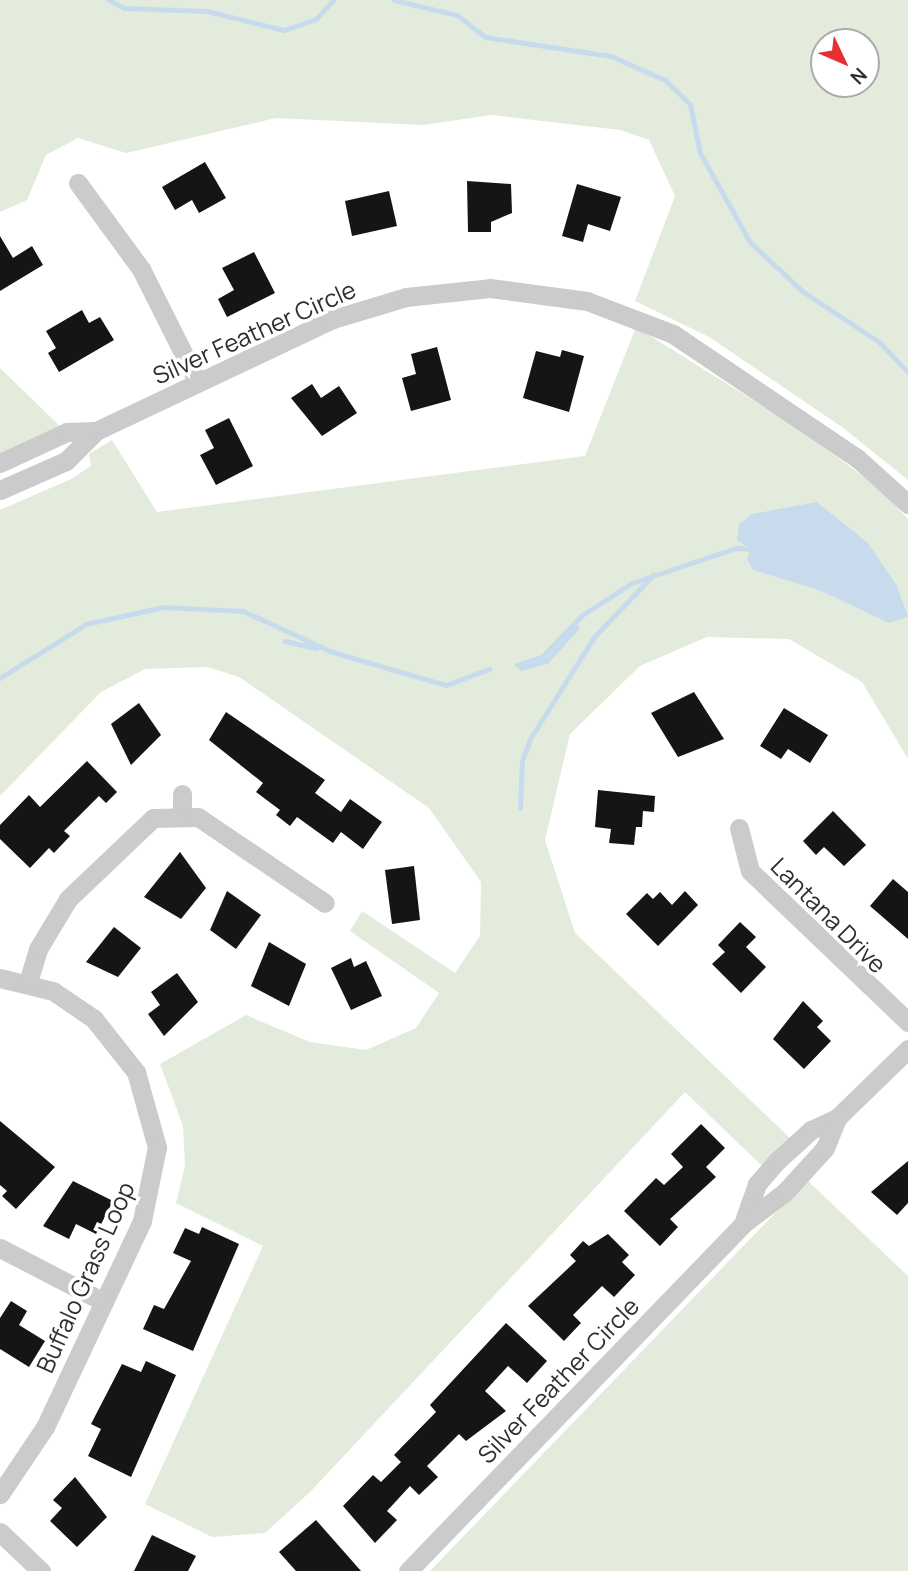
<!DOCTYPE html>
<style>
body{margin:0}
#map{position:relative;width:908px;height:1571px;overflow:hidden;background:#fff;font-family:Manrope,sans-serif}
div>[style]{position:absolute}
.green>*{inset:0;background:#e3ecdc}
.water>*{inset:0;background:#c8dbec}
.stream>*{height:5px;margin:-2.5px;padding:0 2.5px;transform-origin:2.5px;border-radius:2.5px;background:#c8dbec}
.building>*{inset:0;background:#151515}
.minor>*{height:19px;margin:-9.5px;padding:0 9.5px;transform-origin:9.5px;border-radius:9.5px;background:#cbcbcb}
span{translate:-50% -50%;white-space:nowrap;text-align:center;line-height:1.15;-webkit-text-stroke:7px #fff;paint-order:stroke}
.street-label{font-size:24px;color:#2e2e2e}
.north{position:absolute;left:810px;top:28px;width:70px;height:70px;box-sizing:border-box;background:#fff;border:2px solid #ababab;border-radius:50%;rotate:134deg;font-size:19px;font-weight:700;line-height:28px;text-align:center;color:#2e2e2e}
.north::after{content:'';display:block;margin:auto;width:24px;height:32px;background:#e72f30;clip-path:polygon(50% 0,100% 100%,50% 72%,0 100%)}
</style>
<div id="map">
<div class="green">
<div style="clip-path:polygon(evenodd,0 0,908px 0,908px 480px,842px 427px,709px 337px,635px 301px,675px 196px,649px 140px,620px 130px,492px 115px,423px 125px,276px 118px,126px 153px,78px 138px,46px 155px,27px 200px,0 212px,0 0,824px 42px,866px 42px,866px 84px,824px 84px,824px 42px)"></div>
<div style="clip-path:polygon(636px 327px,801px 430px,880px 489px,908px 519px,908px 759px,862px 682px,789px 639px,707px 637px,640px 666px,570px 734px,545px 840px,575px 933px,791px 1139px,763px 1167px,685px 1092px,310px 1492px,265px 1533px,212px 1537px,145px 1504px,263px 1246px,176px 1203px,185px 1165px,183px 1126px,160px 1064px,246px 1015px,310px 1042px,366px 1050px,416px 1028px,439px 993px,350px 931px,362px 911px,455px 973px,480px 936px,481px 882px,429px 808px,239px 677px,207px 667px,145px 669px,101px 692px,0 796px,0 510px,71px 479px,91px 466px,89px 454px,112px 440px,157px 512px,585px 456px)"></div>
<div style="clip-path:polygon(0 368px,63px 429px,0 456px)"></div>
<div style="clip-path:polygon(807px 1180px,908px 1276px,908px 1571px,430px 1571px)"></div>
</div>
<div class="water">
<div style="clip-path:polygon(817px 502px,868px 543px,897px 586px,908px 617px,889px 623px,819px 590px,753px 570px,747px 558px,751px 549px,737px 540px,739px 524px,752px 514px)"></div>
</div>
<div class="stream">
<div style="left:109px;top:0;width:17px;rotate:28deg"></div>
<div style="left:124px;top:8px;width:83px;rotate:2.1deg"></div>
<div style="left:207px;top:11px;width:79px;rotate:13.9deg"></div>
<div style="left:284px;top:30px;width:34px;rotate:-19deg"></div>
<div style="left:316px;top:19px;width:25px;rotate:-48deg"></div>
<div style="left:394px;top:0;width:65px;rotate:13.4deg"></div>
<div style="left:457px;top:15px;width:36px;rotate:38deg"></div>
<div style="left:485px;top:37px;width:127px;rotate:8.6deg"></div>
<div style="left:611px;top:56px;width:59px;rotate:24deg"></div>
<div style="left:665px;top:80px;width:35px;rotate:44deg"></div>
<div style="left:690px;top:104px;width:50px;rotate:78.5deg"></div>
<div style="left:700px;top:153px;width:102px;rotate:60.7deg"></div>
<div style="left:750px;top:242px;width:71px;rotate:43.3deg"></div>
<div style="left:802px;top:291px;width:92px;rotate:33.5deg"></div>
<div style="left:879px;top:342px;width:42px;rotate:46deg"></div>
<div style="left:285px;top:641px;width:32px;rotate:13deg"></div>
<div style="left:329px;top:651px;width:122px;rotate:16.2deg"></div>
<div style="left:446px;top:685px;width:46px;rotate:-20.4deg"></div>
<div style="left:517px;top:665px;width:26px;rotate:-18deg"></div>
<div style="left:542px;top:657px;width:58px;rotate:-46.4deg"></div>
<div style="left:582px;top:615px;width:59px;rotate:-32.6deg"></div>
<div style="left:632px;top:583px;width:110px;rotate:-18.6deg"></div>
<div style="left:736px;top:548px;width:15px;rotate:4deg"></div>
<div style="left:521px;top:668px;width:26px;rotate:-16deg"></div>
<div style="left:546px;top:661px;width:45px;rotate:-47.7deg"></div>
<div style="left:0;top:678px;width:102px;rotate:-32.1deg"></div>
<div style="left:86px;top:624px;width:79px;rotate:-12.4deg"></div>
<div style="left:163px;top:607px;width:80px;rotate:2.9deg"></div>
<div style="left:243px;top:611px;width:96px;rotate:24.7deg"></div>
<div style="left:520px;top:808px;width:47px;rotate:-87.6deg"></div>
<div style="left:522px;top:761px;width:23px;rotate:-70deg"></div>
<div style="left:530px;top:739px;width:120px;rotate:-57.9deg"></div>
<div style="left:594px;top:637px;width:86px;rotate:-46.4deg"></div>
</div>
<div class="building">
<div style="clip-path:polygon(205px 162px,226px 198px,199px 213px,192px 200px,175px 210px,162px 187px)"></div>
<div style="clip-path:polygon(467px 181px,511px 184px,512px 213px,491px 222px,491px 232px,468px 232px)"></div>
<div style="clip-path:polygon(577px 184px,621px 197px,610px 231px,588px 224px,583px 242px,562px 236px)"></div>
<div style="clip-path:polygon(389px 191px,397px 226px,352px 236px,345px 201px)"></div>
<div style="clip-path:polygon(0 236px,13px 258px,32px 246px,43px 265px,0 291px)"></div>
<div style="clip-path:polygon(254px 252px,275px 293px,227px 317px,218px 299px,234px 290px,222px 268px)"></div>
<div style="clip-path:polygon(82px 310px,89px 323px,100px 317px,114px 340px,59px 372px,48px 353px,56px 348px,46px 331px)"></div>
<div style="clip-path:polygon(437px 347px,451px 400px,411px 411px,402px 378px,416px 374px,411px 354px)"></div>
<div style="clip-path:polygon(562px 350px,584px 356px,569px 412px,523px 398px,536px 351px,560px 357px)"></div>
<div style="clip-path:polygon(312px 384px,321px 398px,339px 386px,357px 413px,322px 436px,291px 398px)"></div>
<div style="clip-path:polygon(229px 418px,253px 466px,216px 485px,200px 455px,214px 448px,205px 430px)"></div>
<div style="clip-path:polygon(694px 692px,724px 739px,678px 757px,651px 713px)"></div>
<div style="clip-path:polygon(139px 703px,161px 735px,131px 765px,111px 724px)"></div>
<div style="clip-path:polygon(784px 708px,828px 735px,810px 763px,788px 749px,781px 759px,760px 746px)"></div>
<div style="clip-path:polygon(226px 712px,325px 780px,315px 793px,341px 812px,350px 799px,382px 822px,363px 849px,341px 832px,333px 843px,297px 817px,290px 826px,276px 815px,280px 810px,256px 792px,263px 783px,209px 740px)"></div>
<div style="clip-path:polygon(87px 761px,117px 792px,106px 803px,99px 796px,64px 831px,70px 836px,54px 853px,49px 848px,30px 868px,0 839px,0 825px,29px 795px,40px 807px)"></div>
<div style="clip-path:polygon(598px 790px,655px 796px,654px 812px,643px 811px,642px 827px,636px 827px,634px 845px,609px 843px,611px 829px,595px 827px)"></div>
<div style="clip-path:polygon(833px 811px,866px 845px,844px 866px,824px 847px,816px 855px,803px 841px)"></div>
<div style="clip-path:polygon(180px 852px,206px 888px,181px 919px,144px 897px)"></div>
<div style="clip-path:polygon(414px 866px,420px 920px,392px 924px,385px 870px)"></div>
<div style="clip-path:polygon(893px 879px,908px 892px,908px 939px,870px 906px)"></div>
<div style="clip-path:polygon(227px 891px,261px 915px,236px 949px,210px 930px)"></div>
<div style="clip-path:polygon(685px 891px,698px 905px,658px 946px,626px 914px,647px 893px,653px 899px,660px 892px,672px 905px)"></div>
<div style="clip-path:polygon(740px 922px,756px 937px,746px 947px,766px 967px,741px 993px,712px 964px,725px 952px,718px 945px)"></div>
<div style="clip-path:polygon(114px 927px,141px 948px,118px 977px,86px 962px)"></div>
<div style="clip-path:polygon(269px 942px,306px 964px,289px 1006px,251px 986px)"></div>
<div style="clip-path:polygon(351px 958px,354px 967px,366px 961px,382px 996px,351px 1010px,331px 968px)"></div>
<div style="clip-path:polygon(177px 973px,198px 1002px,164px 1036px,148px 1014px,160px 1005px,151px 992px)"></div>
<div style="clip-path:polygon(803px 1001px,823px 1021px,817px 1027px,831px 1041px,804px 1069px,773px 1039px)"></div>
<div style="clip-path:polygon(0 1121px,55px 1167px,16px 1209px,2px 1196px,7px 1191px,0 1185px)"></div>
<div style="clip-path:polygon(701px 1124px,725px 1148px,706px 1167px,716px 1177px,670px 1219px,678px 1227px,660px 1246px,624px 1211px,656px 1178px,664px 1185px,683px 1167px,671px 1154px)"></div>
<div style="clip-path:polygon(908px 1161px,908px 1203px,897px 1215px,871px 1192px)"></div>
<div style="clip-path:polygon(73px 1181px,113px 1201px,96px 1234px,76px 1224px,69px 1239px,43px 1226px)"></div>
<div style="clip-path:polygon(202px 1227px,239px 1244px,193px 1351px,143px 1329px,154px 1305px,164px 1309px,191px 1261px,173px 1253px,185px 1228px,199px 1234px)"></div>
<div style="clip-path:polygon(608px 1234px,629px 1255px,622px 1262px,635px 1275px,614px 1297px,602px 1286px,573px 1315px,581px 1323px,564px 1341px,528px 1306px,576px 1261px,570px 1255px,583px 1241px,589px 1246px)"></div>
<div style="clip-path:polygon(11px 1301px,27px 1311px,19px 1325px,45px 1341px,29px 1367px,0 1349px,0 1318px)"></div>
<div style="clip-path:polygon(506px 1323px,547px 1361px,527px 1383px,508px 1366px,485px 1391px,506px 1411px,466px 1441px,459px 1434px,427px 1466px,438px 1477px,419px 1495px,410px 1486px,387px 1511px,397px 1520px,375px 1543px,343px 1506px,373px 1475px,381px 1482px,401px 1462px,394px 1455px,436px 1412px,430px 1405px)"></div>
<div style="clip-path:polygon(146px 1361px,176px 1375px,131px 1477px,88px 1456px,101px 1429px,91px 1424px,122px 1364px,141px 1372px)"></div>
<div style="clip-path:polygon(75px 1477px,107px 1517px,77px 1547px,50px 1521px,62px 1508px,53px 1500px)"></div>
<div style="clip-path:polygon(316px 1520px,361px 1571px,296px 1571px,279px 1552px)"></div>
<div style="clip-path:polygon(152px 1535px,196px 1556px,188px 1571px,134px 1571px)"></div>
</div>
<div class="minor">
<div style="left:78px;top:183px;width:107px;rotate:53.8deg"></div>
<div style="left:141px;top:269px;width:127px;rotate:63.4deg"></div>
<div style="left:0;top:463px;width:74px;rotate:-24.8deg"></div>
<div style="left:67px;top:432px;width:29px;rotate:-2deg"></div>
<div style="left:0;top:490px;width:72px;rotate:-23.7deg"></div>
<div style="left:66px;top:461px;width:42px;rotate:-45deg"></div>
<div style="left:96px;top:431px;width:262px;rotate:-25.3deg"></div>
<div style="left:333px;top:319px;width:76px;rotate:-16.8deg"></div>
<div style="left:406px;top:297px;width:84px;rotate:-6.1deg"></div>
<div style="left:490px;top:288px;width:98px;rotate:7.6deg"></div>
<div style="left:587px;top:301px;width:92px;rotate:21deg"></div>
<div style="left:673px;top:334px;width:222px;rotate:34deg"></div>
<div style="left:857px;top:458px;width:69px;rotate:42deg"></div>
<div style="left:182px;top:814px;width:20px;rotate:-90deg"></div>
<div style="left:739px;top:828px;width:44px;rotate:75.7deg"></div>
<div style="left:750px;top:871px;width:219px;rotate:43.7deg"></div>
<div style="left:0;top:978px;width:55px;rotate:13.8deg"></div>
<div style="left:53px;top:991px;width:50px;rotate:34.3deg"></div>
<div style="left:94px;top:1019px;width:68px;rotate:51.6deg"></div>
<div style="left:136px;top:1072px;width:78px;rotate:74.4deg"></div>
<div style="left:157px;top:1147px;width:76px;rotate:101.5deg"></div>
<div style="left:142px;top:1221px;width:228px;rotate:115.2deg"></div>
<div style="left:45px;top:1427px;width:81px;rotate:123.9deg"></div>
<div style="left:28px;top:982px;width:34px;rotate:-73deg"></div>
<div style="left:38px;top:949px;width:58px;rotate:-59deg"></div>
<div style="left:68px;top:899px;width:117px;rotate:-43.6deg"></div>
<div style="left:153px;top:818px;width:45px;rotate:-1.3deg"></div>
<div style="left:198px;top:817px;width:153px;rotate:34.1deg"></div>
<div style="left:743px;top:1224px;width:42px;rotate:-70.7deg"></div>
<div style="left:757px;top:1184px;width:32px;rotate:-49deg"></div>
<div style="left:778px;top:1160px;width:45px;rotate:-42.3deg"></div>
<div style="left:811px;top:1130px;width:29px;rotate:-25deg"></div>
<div style="left:837px;top:1118px;width:99px;rotate:-44.2deg"></div>
<div style="left:0;top:1248px;width:117px;rotate:27.4deg"></div>
<div style="left:0;top:1532px;width:57px;rotate:43.6deg"></div>
<div style="left:408px;top:1571px;width:482px;rotate:-46deg"></div>
<div style="left:743px;top:1224px;width:53px;rotate:-37.3deg"></div>
<div style="left:785px;top:1192px;width:59px;rotate:-47.7deg"></div>
<div style="left:825px;top:1148px;width:32px;rotate:-68deg"></div>
</div>
<div class="street-label">
<span style="left:254px;top:332px;rotate:-24deg">Silver Feather Circle</span>
<span style="left:829px;top:915px;rotate:45deg">Lantana Drive</span>
<span style="left:85px;top:1277px;rotate:-66deg">Buffalo Grass Loop</span>
<span style="left:558px;top:1380px;rotate:-46deg">Silver Feather Circle</span>
</div>
<div class="north">N</div>
</div>
